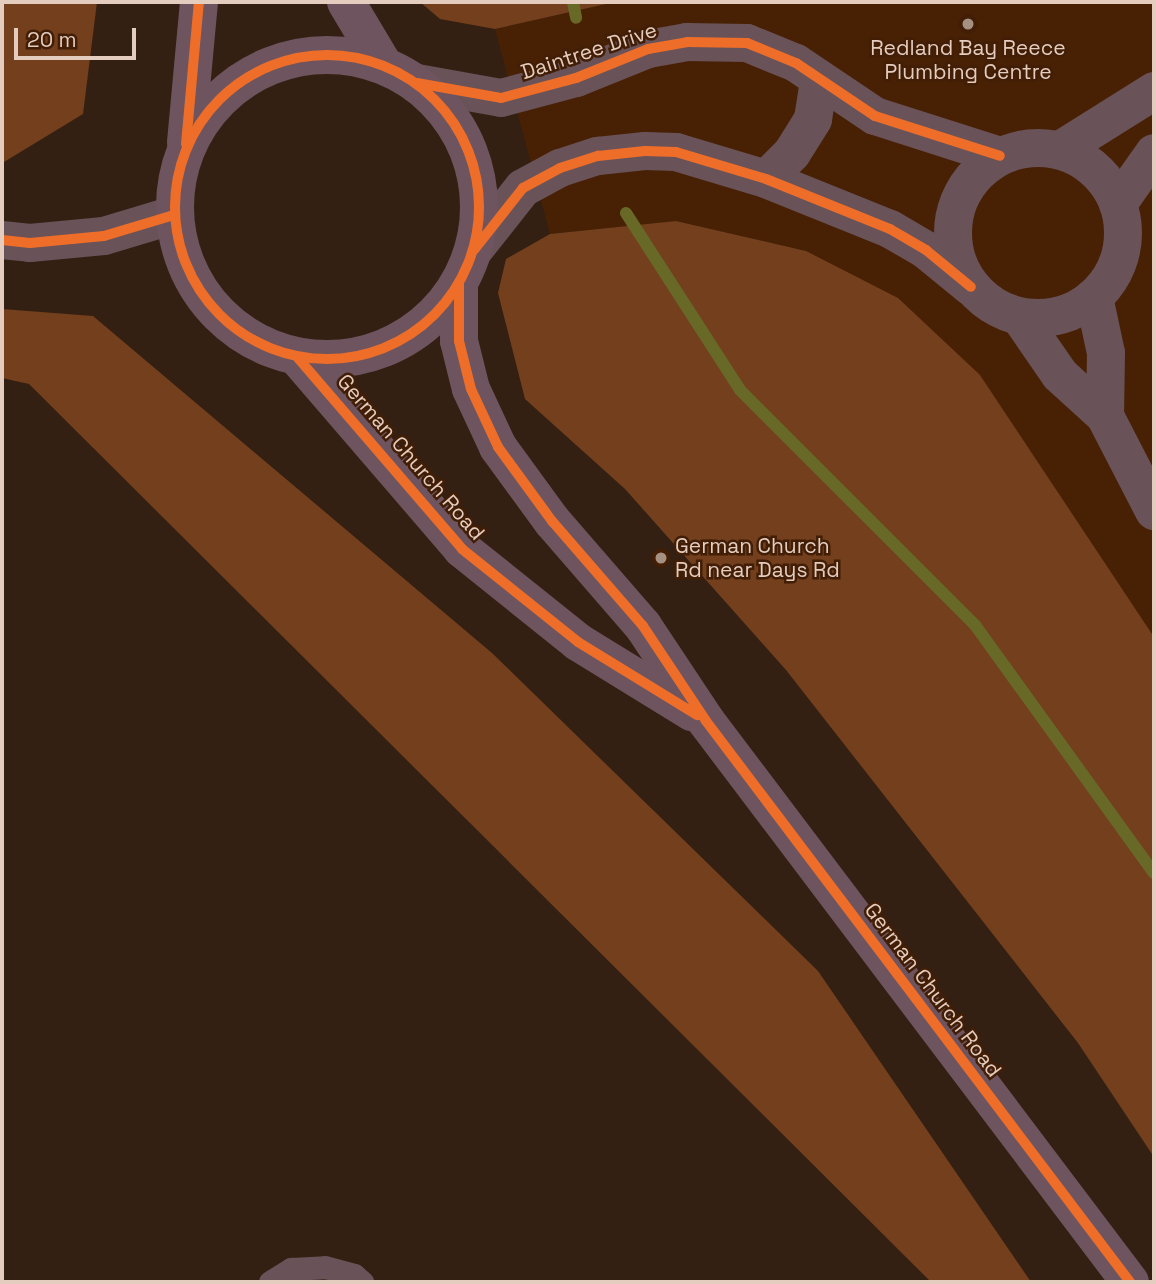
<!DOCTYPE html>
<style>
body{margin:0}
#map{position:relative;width:1156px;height:1284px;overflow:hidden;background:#332012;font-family:"Space Grotesk",sans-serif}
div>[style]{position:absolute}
.built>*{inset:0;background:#482105}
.forest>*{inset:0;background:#733f1d}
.stream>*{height:12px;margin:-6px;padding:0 6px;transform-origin:6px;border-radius:6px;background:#686927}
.lane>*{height:23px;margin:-11.5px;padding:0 11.5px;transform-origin:11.5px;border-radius:11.5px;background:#695258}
.street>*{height:38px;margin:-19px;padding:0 19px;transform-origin:19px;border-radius:19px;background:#695258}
.street>.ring{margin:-19px;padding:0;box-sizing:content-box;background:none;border:38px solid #695258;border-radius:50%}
.secondary>*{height:38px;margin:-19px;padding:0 19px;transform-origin:19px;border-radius:19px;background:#6e545e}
.secondary>.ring{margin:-19px;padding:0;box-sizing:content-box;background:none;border:38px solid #6e545e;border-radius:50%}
.cycleway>*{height:10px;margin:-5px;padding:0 5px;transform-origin:5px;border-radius:5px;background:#ee6e29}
.cycleway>.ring{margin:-5px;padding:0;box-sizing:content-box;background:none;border:10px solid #ee6e29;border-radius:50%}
.dots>*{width:19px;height:19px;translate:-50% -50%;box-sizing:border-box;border:4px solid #411e05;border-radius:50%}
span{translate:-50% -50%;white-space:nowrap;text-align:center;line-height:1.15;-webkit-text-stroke:5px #411e05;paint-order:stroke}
.poi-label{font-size:21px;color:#e4ccbf}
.left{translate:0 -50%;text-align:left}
.street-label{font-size:21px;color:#e4ccbf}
.frame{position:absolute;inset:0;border:4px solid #e4ccbf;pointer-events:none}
.scale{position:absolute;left:14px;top:28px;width:122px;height:32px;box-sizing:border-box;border:4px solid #e4ccbf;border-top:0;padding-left:9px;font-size:21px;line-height:24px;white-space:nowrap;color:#e4ccbf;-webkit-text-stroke:5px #411e05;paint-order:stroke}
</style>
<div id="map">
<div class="built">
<div style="clip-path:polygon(615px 2px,1154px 2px,1154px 637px,980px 375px,806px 251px,677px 221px,550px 234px,495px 29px)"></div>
</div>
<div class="forest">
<div style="clip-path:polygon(2px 2px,97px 2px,83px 114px,4px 162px)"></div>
<div style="clip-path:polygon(420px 2px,615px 2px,495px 29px,440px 19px)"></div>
<div style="clip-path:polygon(676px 221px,806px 251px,898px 298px,980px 375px,1154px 637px,1154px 1157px,1078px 1043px,786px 670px,625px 489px,525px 399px,498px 293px,506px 259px,550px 234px)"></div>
<div style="clip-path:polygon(2px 309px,93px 316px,492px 653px,818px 971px,1031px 1282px,931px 1282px,29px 384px,2px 378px)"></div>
</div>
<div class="stream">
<div style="left:573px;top:2px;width:16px;rotate:79deg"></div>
<div style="left:626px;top:213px;width:211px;rotate:57.2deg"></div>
<div style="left:740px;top:390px;width:332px;rotate:45deg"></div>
<div style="left:975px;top:625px;width:306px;rotate:54.2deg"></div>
</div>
<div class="lane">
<div style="left:270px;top:1282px;width:25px;rotate:-32deg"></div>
<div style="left:291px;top:1269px;width:34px;rotate:-3deg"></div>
<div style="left:325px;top:1267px;width:30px;rotate:15deg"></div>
<div style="left:354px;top:1275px;width:11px;rotate:41deg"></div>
</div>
<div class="street">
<div style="left:417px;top:83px;width:85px;rotate:10.1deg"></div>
<div style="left:501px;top:98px;width:78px;rotate:-14.9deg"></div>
<div style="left:576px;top:78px;width:78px;rotate:-21.9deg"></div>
<div style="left:648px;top:49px;width:40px;rotate:-10deg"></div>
<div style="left:687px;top:42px;width:60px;rotate:1deg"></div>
<div style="left:747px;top:43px;width:53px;rotate:22.2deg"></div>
<div style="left:796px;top:63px;width:95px;rotate:33.9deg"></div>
<div style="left:875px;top:116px;width:131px;rotate:17.7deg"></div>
<div class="ring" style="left:953px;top:148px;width:132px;height:132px"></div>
<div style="left:1060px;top:150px;width:111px;rotate:-32.1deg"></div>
<div style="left:766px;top:179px;width:37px;rotate:-45deg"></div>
<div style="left:792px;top:153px;width:40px;rotate:-58deg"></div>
<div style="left:813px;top:119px;width:39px;rotate:-81deg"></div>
<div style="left:1118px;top:204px;width:62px;rotate:-54.8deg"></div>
<div style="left:2px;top:240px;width:28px;rotate:6deg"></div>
<div style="left:30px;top:243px;width:74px;rotate:-5.4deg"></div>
<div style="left:104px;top:236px;width:73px;rotate:-16.7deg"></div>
<div style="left:473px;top:251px;width:80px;rotate:-51.6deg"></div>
<div style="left:523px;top:188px;width:42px;rotate:-28.4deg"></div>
<div style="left:560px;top:168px;width:40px;rotate:-18deg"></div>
<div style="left:598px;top:156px;width:47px;rotate:-6.1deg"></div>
<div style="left:645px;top:151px;width:31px;rotate:2deg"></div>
<div style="left:676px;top:152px;width:94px;rotate:16.7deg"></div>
<div style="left:766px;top:179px;width:134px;rotate:22deg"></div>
<div style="left:890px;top:229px;width:42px;rotate:30.3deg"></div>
<div style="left:926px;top:250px;width:58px;rotate:39.4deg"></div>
<div style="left:1094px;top:297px;width:57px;rotate:77.9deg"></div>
<div style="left:1106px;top:353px;width:63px;rotate:90.9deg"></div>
<div style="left:1020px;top:317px;width:70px;rotate:55.4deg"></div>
<div style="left:1060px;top:375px;width:61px;rotate:42.3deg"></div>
<div style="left:1105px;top:416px;width:107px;rotate:62.7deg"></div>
</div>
<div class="secondary">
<div style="left:346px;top:2px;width:72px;rotate:59.2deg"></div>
<div class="ring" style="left:175px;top:55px;width:266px;height:266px"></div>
<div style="left:186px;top:142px;width:141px;rotate:-84.7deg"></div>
<div style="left:459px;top:284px;width:57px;rotate:90deg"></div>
<div style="left:459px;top:341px;width:49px;rotate:76deg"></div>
<div style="left:471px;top:389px;width:64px;rotate:65deg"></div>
<div style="left:498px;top:447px;width:92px;rotate:53.9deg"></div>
<div style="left:552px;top:521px;width:139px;rotate:49.1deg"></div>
<div style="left:643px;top:626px;width:114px;rotate:56.4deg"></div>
<div style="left:706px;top:721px;width:703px;rotate:52.92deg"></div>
<div style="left:298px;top:358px;width:252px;rotate:49.3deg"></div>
<div style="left:462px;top:549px;width:149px;rotate:38.7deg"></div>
<div style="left:578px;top:642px;width:134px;rotate:31.6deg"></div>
</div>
<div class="cycleway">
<div class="ring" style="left:175px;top:55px;width:294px;height:294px"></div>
<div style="left:417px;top:83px;width:85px;rotate:10.1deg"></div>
<div style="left:501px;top:98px;width:78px;rotate:-14.9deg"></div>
<div style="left:576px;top:78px;width:78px;rotate:-21.9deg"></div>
<div style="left:648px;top:49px;width:40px;rotate:-10deg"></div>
<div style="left:687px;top:42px;width:60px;rotate:1deg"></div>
<div style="left:747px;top:43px;width:53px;rotate:22.2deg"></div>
<div style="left:796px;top:63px;width:95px;rotate:33.9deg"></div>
<div style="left:875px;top:116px;width:131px;rotate:17.7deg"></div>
<div style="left:186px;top:144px;width:143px;rotate:-84.8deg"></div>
<div style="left:2px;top:240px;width:28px;rotate:6deg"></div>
<div style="left:30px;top:243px;width:74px;rotate:-5.4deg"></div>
<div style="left:104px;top:236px;width:73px;rotate:-16.7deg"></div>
<div style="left:474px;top:250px;width:79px;rotate:-51.7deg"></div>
<div style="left:523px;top:188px;width:42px;rotate:-28.4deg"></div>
<div style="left:560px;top:168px;width:40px;rotate:-18deg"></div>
<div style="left:598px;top:156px;width:47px;rotate:-6.1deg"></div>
<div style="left:645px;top:151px;width:31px;rotate:2deg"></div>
<div style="left:676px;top:152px;width:94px;rotate:16.7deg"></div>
<div style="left:766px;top:179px;width:134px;rotate:22deg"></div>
<div style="left:890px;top:229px;width:42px;rotate:30.3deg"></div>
<div style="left:926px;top:250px;width:58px;rotate:39.4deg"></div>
<div style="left:459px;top:284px;width:57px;rotate:90deg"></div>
<div style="left:459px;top:341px;width:49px;rotate:76deg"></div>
<div style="left:471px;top:389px;width:64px;rotate:65deg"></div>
<div style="left:498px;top:447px;width:92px;rotate:53.9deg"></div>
<div style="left:552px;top:521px;width:139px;rotate:49.1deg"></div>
<div style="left:643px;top:626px;width:114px;rotate:56.4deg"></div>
<div style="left:706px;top:721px;width:703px;rotate:52.92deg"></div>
<div style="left:298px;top:358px;width:252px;rotate:49.3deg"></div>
<div style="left:462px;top:549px;width:149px;rotate:38.7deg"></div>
<div style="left:578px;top:642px;width:140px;rotate:31.5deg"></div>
</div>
<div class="dots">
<div style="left:968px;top:24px;background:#a69082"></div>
<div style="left:661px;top:558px;background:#a69082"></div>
</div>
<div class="poi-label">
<span style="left:968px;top:60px">Redland Bay Reece<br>Plumbing Centre</span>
<span class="left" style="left:675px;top:558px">German Church<br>Rd near Days Rd</span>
</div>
<div class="street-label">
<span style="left:589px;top:51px;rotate:-18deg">Daintree Drive</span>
<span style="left:411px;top:457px;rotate:49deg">German Church Road</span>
<span style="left:933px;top:990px;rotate:53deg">German Church Road</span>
</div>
<div class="frame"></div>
<div class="scale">20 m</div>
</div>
